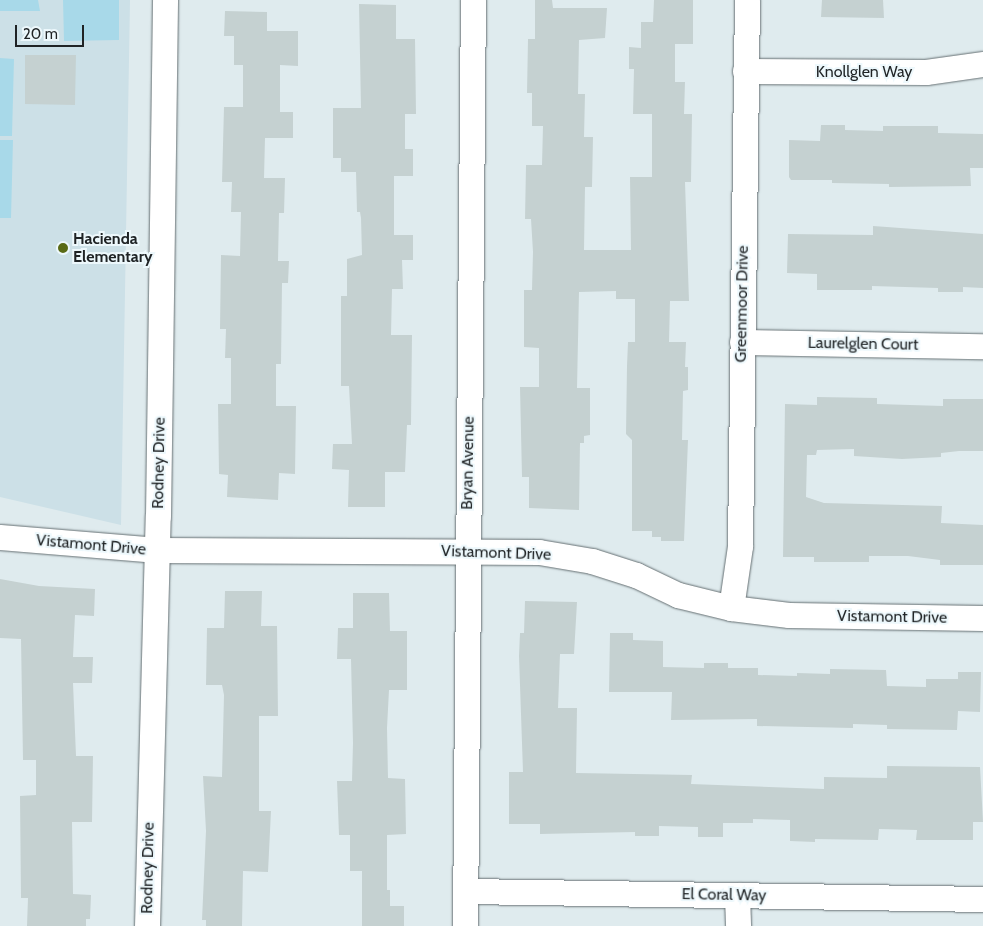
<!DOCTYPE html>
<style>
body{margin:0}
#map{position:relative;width:983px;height:926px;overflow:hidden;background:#dfebee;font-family:Cabin,sans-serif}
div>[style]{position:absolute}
.built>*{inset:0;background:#cce0e7}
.green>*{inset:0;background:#a8d9e9}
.building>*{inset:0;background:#c5d1d1}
.roads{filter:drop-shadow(0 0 1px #667073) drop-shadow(0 0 1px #667073)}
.minor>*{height:25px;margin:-12.5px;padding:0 12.5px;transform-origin:12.5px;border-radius:12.5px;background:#fff}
.dots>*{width:14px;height:14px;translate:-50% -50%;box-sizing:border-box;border:2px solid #edf8fc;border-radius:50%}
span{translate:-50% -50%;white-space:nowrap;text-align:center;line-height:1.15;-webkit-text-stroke:4px #edf8fc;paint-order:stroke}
.street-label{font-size:16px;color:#1f2325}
.poi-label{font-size:16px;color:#1f2325;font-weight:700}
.left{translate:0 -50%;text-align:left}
.scale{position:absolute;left:15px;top:25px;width:69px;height:22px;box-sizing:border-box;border:2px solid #1f2325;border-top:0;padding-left:6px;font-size:15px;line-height:18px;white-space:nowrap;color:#1f2325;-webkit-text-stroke:4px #edf8fc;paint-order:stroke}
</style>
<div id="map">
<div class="built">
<div style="clip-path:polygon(0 0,130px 0,121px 525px,0 497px)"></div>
</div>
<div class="green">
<div style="clip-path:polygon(0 0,38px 0,40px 11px,0 11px)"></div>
<div style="clip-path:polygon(63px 0,119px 0,119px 40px,64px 41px)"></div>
<div style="clip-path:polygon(0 58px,14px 59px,12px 136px,0 136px)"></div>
<div style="clip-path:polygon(0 140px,13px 140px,11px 218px,0 218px)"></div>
</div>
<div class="building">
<div style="clip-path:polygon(535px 0,552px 0,553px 8px,607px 8px,605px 38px,579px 40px,578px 94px,585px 94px,584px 137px,593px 137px,592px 187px,585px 187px,584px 250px,631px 250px,630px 177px,652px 177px,652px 114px,633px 114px,634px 69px,629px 69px,629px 47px,641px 48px,641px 22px,653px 22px,654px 0,693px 0,693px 44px,675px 44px,675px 82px,685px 82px,684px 114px,692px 114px,691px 182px,685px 182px,689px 301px,670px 301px,669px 342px,686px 342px,685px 367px,688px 367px,688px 390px,683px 391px,682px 440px,688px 440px,684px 541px,661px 541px,661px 537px,652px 537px,652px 531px,632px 531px,632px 440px,626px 434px,627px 366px,628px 342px,635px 342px,635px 299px,616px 299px,616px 291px,579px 292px,577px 388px,590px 388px,590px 435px,584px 436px,584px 443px,580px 443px,579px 510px,529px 508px,529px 477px,522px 477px,520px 387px,539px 387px,539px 348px,524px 347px,524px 290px,532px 290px,533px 252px,531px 219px,525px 219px,526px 165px,542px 165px,543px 126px,532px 126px,532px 93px,527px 93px,528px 39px,535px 39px)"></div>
<div style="clip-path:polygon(822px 0,883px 0,884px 18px,821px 17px)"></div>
<div style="clip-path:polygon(359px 4px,396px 5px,396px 39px,415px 39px,416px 114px,405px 114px,405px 149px,413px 149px,413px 176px,394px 176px,394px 235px,413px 235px,413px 260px,402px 260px,403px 289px,392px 289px,391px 335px,412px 335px,411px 425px,407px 425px,405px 472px,385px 472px,385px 507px,348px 507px,349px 470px,332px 469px,333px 444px,352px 444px,349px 386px,341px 386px,341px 296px,347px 296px,347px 259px,362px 255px,361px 218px,360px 212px,357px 212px,356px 172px,341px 172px,341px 158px,333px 158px,333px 108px,361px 108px)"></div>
<div style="clip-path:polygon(225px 11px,267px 12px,267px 31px,298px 31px,298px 66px,280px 65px,280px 112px,293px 112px,293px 138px,265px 138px,264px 178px,285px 178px,284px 213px,279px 213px,278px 261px,289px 261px,288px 283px,282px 283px,281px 364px,276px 364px,276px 406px,296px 406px,295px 474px,279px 473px,278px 500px,227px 497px,228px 475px,219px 474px,218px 404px,231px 404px,231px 358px,225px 358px,226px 329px,220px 329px,221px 255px,240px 256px,241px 212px,231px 212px,232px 182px,222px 182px,224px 107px,243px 107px,243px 65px,234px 65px,234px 36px,224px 36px)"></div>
<div style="clip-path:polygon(25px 55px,76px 55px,75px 105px,25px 104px)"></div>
<div style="clip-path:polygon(821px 125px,845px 125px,845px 130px,883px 131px,883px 126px,938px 126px,938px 133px,983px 134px,983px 168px,970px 168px,971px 186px,889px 187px,889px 184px,832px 183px,832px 180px,791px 180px,789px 177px,789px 140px,820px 141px)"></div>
<div style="clip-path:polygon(873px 226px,983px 234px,983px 288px,963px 287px,963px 292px,938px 292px,938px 288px,872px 286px,872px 290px,817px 290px,817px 274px,787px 273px,788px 234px,873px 235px)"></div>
<div style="clip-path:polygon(817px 397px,877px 398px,877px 404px,943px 406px,943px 399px,983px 399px,983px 451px,959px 451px,941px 453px,941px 457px,902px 459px,854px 456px,854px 449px,817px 450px,816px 455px,807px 455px,806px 497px,824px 503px,942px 506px,941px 523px,983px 525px,983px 565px,940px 565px,940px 560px,908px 556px,869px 556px,869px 562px,814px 562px,814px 557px,783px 557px,785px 404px,817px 405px)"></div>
<div style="clip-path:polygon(0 579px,39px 586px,95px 589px,94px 616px,75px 615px,73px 657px,93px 657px,92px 683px,73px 683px,76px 756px,93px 756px,92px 822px,72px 822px,73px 894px,91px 895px,90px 919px,86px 919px,86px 926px,27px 926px,28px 898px,21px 898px,20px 796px,36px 795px,36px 760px,23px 760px,21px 639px,0 638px)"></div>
<div style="clip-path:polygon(225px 591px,262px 591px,261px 626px,277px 626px,278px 716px,259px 716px,259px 811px,271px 811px,268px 872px,243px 871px,242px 926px,206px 926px,206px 920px,202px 920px,206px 831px,203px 776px,222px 777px,224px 695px,222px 685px,206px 685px,207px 628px,224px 628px)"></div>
<div style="clip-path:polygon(353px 593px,389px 593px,390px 631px,407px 631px,407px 690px,389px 690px,387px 728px,388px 778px,405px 779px,406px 834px,387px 835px,387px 890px,390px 890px,390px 906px,404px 906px,404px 926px,362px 926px,362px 871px,350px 871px,350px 835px,339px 835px,337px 781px,352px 781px,353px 743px,351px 659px,337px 659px,338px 628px,353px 628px)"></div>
<div style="clip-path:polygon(525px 601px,577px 602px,574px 654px,560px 654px,558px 708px,577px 708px,576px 773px,692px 775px,691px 784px,824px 789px,824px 777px,887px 778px,887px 766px,980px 767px,983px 822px,973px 822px,973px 840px,916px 840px,917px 830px,879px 829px,878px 840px,815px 839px,815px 842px,790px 841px,790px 820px,753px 819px,753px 823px,723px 823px,723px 837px,698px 837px,698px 827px,659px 826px,659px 836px,635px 836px,635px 832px,540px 834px,540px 824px,509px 824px,509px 772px,523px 772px,519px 656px,520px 633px,524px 633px)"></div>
<div style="clip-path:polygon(610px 633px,633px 633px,633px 640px,663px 641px,663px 667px,704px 668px,704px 663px,728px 663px,728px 668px,758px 668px,758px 675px,797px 676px,797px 673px,830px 674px,830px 669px,886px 670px,887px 686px,926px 687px,926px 679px,958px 679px,958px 672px,981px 672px,980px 712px,958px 711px,957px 730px,887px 729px,887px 725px,853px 724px,853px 728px,757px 726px,757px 719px,671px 720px,672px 692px,609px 692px)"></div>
</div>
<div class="roads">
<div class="minor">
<div style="left:745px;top:71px;width:181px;rotate:0.3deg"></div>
<div style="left:926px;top:72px;width:58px;rotate:-8deg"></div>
<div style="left:742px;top:342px;width:241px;rotate:1deg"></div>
<div style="left:0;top:537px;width:158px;rotate:4.7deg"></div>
<div style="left:157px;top:550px;width:382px;rotate:0.3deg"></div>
<div style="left:539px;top:552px;width:54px;rotate:9.6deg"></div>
<div style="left:592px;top:561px;width:46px;rotate:17.7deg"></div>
<div style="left:636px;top:575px;width:47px;rotate:25.5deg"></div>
<div style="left:678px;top:595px;width:55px;rotate:13.8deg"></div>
<div style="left:731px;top:608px;width:58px;rotate:6.9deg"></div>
<div style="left:789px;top:615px;width:194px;rotate:0.9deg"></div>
<div style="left:731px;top:608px;width:63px;rotate:-81.7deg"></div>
<div style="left:740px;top:546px;width:546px;rotate:-89.27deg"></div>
<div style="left:465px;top:891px;width:518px;rotate:0.88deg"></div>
<div style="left:737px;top:895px;width:31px;rotate:88deg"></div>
<div style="left:147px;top:926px;width:410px;rotate:-88.5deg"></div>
<div style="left:158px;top:516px;width:516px;rotate:-89.22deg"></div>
<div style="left:465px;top:926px;width:926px;rotate:-89.51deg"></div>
</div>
</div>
<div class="dots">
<div style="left:63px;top:248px;background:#596a16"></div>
</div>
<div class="street-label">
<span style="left:864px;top:72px">Knollglen Way</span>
<span style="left:742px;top:304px;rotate:-89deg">Greenmoor Drive</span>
<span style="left:863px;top:344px;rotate:1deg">Laurelglen Court</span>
<span style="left:159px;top:463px;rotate:-89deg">Rodney Drive</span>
<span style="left:468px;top:463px;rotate:-89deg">Bryan Avenue</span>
<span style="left:91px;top:545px;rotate:5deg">Vistamont Drive</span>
<span style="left:496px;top:553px;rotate:2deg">Vistamont Drive</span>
<span style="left:892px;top:617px;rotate:1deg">Vistamont Drive</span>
<span style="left:148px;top:868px;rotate:-89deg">Rodney Drive</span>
<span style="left:724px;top:895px;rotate:1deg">El Coral Way</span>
</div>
<div class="poi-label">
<span class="left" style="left:73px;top:248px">Hacienda<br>Elementary</span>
</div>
<div class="scale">20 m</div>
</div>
